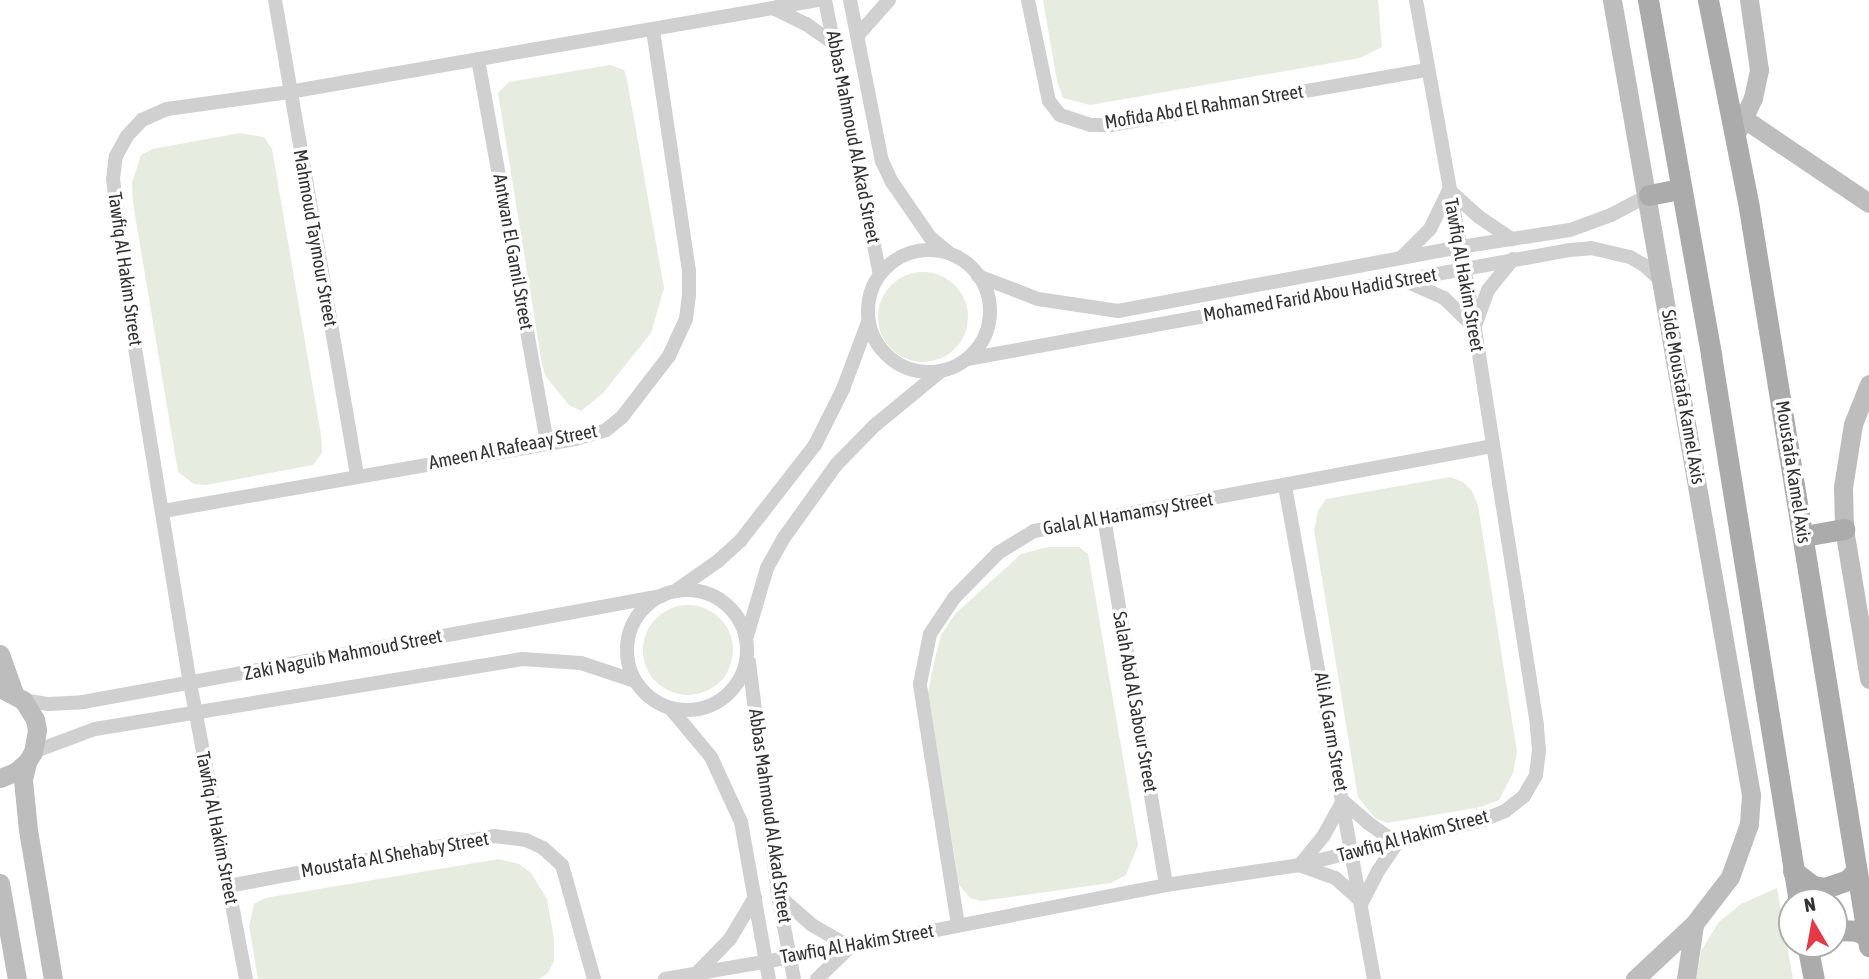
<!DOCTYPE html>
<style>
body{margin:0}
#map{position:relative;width:1869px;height:979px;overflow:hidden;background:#fff;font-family:"Asap Condensed",sans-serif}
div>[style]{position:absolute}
.green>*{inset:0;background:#e6ecdf}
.round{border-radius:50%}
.street>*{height:14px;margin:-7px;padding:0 7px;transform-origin:7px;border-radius:7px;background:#d0d0d0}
.street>.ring{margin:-7px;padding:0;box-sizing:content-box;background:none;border:14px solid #d0d0d0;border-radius:50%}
.secondary>*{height:19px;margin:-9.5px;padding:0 9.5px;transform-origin:9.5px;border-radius:9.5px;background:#bdbdbd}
.primary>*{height:21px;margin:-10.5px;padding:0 10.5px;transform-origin:10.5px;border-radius:10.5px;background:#ababab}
span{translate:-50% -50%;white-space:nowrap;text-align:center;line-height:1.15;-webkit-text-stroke:7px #fff;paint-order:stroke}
.street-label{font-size:19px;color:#333}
.north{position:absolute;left:1778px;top:888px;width:70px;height:70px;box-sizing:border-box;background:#fff;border:2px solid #adadad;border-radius:50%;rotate:350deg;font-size:19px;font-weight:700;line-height:28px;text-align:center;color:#333}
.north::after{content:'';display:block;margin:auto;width:24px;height:32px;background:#e63946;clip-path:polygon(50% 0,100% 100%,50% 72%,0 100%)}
</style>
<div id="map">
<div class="green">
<div style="clip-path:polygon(1043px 0,1378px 0,1382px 47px,1360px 58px,1090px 105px,1063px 98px,1057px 81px)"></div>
<div style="clip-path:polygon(610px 65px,624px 70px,627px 80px,664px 288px,651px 333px,603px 393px,581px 411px,569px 405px,546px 377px,542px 364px,498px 93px,509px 82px)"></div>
<div style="clip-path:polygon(240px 133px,264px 137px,272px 149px,321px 435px,322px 453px,313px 465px,206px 485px,194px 484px,178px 472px,133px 203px,132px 183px,141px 155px,152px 149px)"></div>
<div class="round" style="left:878px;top:272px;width:90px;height:90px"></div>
<div style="clip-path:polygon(1450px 477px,1463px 482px,1472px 491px,1478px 505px,1517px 752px,1513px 773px,1499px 800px,1481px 807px,1387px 823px,1375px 818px,1358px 797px,1314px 530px,1318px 511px,1326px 499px)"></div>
<div style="clip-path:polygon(1048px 547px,1079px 547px,1088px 554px,1138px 845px,1126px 875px,1111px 883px,981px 901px,970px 898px,959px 885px,928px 693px,933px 667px,941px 635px,955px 614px,1021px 554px)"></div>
<div class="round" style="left:643px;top:605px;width:90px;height:90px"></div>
<div style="clip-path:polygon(499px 859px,519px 864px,531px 873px,547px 899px,554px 939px,554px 961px,548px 973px,539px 979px,258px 979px,249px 926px,254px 904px,265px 898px)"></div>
<div style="clip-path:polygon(1777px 888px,1793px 979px,1696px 979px,1701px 951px,1719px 922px,1741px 904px)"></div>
</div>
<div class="street">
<div style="left:275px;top:0;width:482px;rotate:80.2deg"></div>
<div style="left:825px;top:0;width:280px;rotate:78.7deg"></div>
<div style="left:850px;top:0;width:164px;rotate:78.8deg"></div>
<div style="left:882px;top:161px;width:23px;rotate:65deg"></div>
<div style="left:892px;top:182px;width:67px;rotate:55.4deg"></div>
<div style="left:930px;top:237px;width:25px;rotate:40deg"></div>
<div style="left:1028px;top:0;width:103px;rotate:78.3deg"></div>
<div style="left:1049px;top:101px;width:18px;rotate:52deg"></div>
<div style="left:1060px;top:115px;width:32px;rotate:18deg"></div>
<div style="left:1090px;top:125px;width:21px"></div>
<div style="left:1111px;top:125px;width:321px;rotate:-9.9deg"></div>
<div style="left:777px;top:7px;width:3px;rotate:135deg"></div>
<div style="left:775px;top:9px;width:34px;rotate:26deg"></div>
<div style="left:806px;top:24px;width:35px;rotate:35deg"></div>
<div style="left:858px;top:35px;width:47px;rotate:-48.5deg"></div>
<div style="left:478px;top:59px;width:391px;rotate:79.8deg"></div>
<div class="ring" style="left:868px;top:250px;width:108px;height:108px"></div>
<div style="left:1402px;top:257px;width:40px;rotate:-45deg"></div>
<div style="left:1430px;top:229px;width:43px;rotate:-64deg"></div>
<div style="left:1449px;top:190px;width:40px;rotate:42deg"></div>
<div style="left:1479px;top:217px;width:40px;rotate:34deg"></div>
<div style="left:978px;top:276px;width:64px;rotate:21deg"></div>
<div style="left:1038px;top:299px;width:81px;rotate:8.5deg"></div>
<div style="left:1118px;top:311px;width:348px;rotate:-10.6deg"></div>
<div style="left:1460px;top:247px;width:111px;rotate:-8.8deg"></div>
<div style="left:1570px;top:230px;width:44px;rotate:-20.1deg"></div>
<div style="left:1611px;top:215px;width:43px;rotate:-27.8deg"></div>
<div style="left:1406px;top:281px;width:42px;rotate:24.1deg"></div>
<div style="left:1444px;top:298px;width:43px;rotate:44.1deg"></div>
<div style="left:1476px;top:323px;width:35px;rotate:-70deg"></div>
<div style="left:1488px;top:290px;width:40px;rotate:-51deg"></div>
<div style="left:967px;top:359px;width:613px;rotate:-10.25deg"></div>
<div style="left:1570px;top:250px;width:21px;rotate:-5deg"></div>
<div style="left:1591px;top:248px;width:40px;rotate:13deg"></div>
<div style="left:1630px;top:257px;width:16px;rotate:30deg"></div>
<div style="left:1644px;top:265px;width:26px;rotate:43deg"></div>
<div style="left:1285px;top:486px;width:501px;rotate:79.77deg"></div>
<div style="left:163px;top:511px;width:418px;rotate:-9.9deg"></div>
<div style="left:575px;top:439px;width:32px;rotate:-16deg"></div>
<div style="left:606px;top:430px;width:21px;rotate:-39deg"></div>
<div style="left:622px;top:417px;width:77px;rotate:-52.4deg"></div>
<div style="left:669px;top:356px;width:41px;rotate:-65.3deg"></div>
<div style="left:686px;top:319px;width:24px;rotate:-83deg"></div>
<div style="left:689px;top:295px;width:24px;rotate:-90deg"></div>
<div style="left:689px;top:271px;width:244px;rotate:-98.5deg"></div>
<div style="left:1104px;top:518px;width:372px;rotate:80.4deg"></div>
<div style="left:678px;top:589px;width:49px;rotate:-35deg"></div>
<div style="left:718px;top:561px;width:31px;rotate:-42deg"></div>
<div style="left:741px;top:540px;width:120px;rotate:-52.1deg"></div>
<div style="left:815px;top:445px;width:63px;rotate:-63.4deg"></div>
<div style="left:843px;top:389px;width:72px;rotate:-69.5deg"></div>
<div class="ring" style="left:627px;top:590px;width:106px;height:106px"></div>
<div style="left:747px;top:636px;width:71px;rotate:-73.6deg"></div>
<div style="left:767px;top:568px;width:33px;rotate:-61deg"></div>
<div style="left:783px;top:539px;width:91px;rotate:-54.4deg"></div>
<div style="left:836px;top:465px;width:54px;rotate:-45.7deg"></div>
<div style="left:874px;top:426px;width:87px;rotate:-39.4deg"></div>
<div style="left:749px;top:662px;width:235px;rotate:82.9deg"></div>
<div style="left:778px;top:895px;width:86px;rotate:79.2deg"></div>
<div style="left:23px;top:700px;width:26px;rotate:9deg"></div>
<div style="left:49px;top:704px;width:34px;rotate:-3deg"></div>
<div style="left:83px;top:702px;width:588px;rotate:-10.39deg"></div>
<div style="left:671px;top:709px;width:62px;rotate:50.2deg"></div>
<div style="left:711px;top:757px;width:72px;rotate:65.2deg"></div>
<div style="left:741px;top:822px;width:159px;rotate:79.9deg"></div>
<div style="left:33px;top:752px;width:66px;rotate:-20.4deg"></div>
<div style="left:95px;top:729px;width:433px;rotate:-9.3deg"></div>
<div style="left:522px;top:659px;width:59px;rotate:3.9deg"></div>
<div style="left:581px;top:663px;width:57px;rotate:18.4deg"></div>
<div style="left:1343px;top:801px;width:33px;rotate:41deg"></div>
<div style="left:1368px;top:823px;width:35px;rotate:35deg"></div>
<div style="left:1397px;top:843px;width:34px;rotate:124deg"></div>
<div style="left:1378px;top:871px;width:35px;rotate:117deg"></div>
<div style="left:1362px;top:902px;width:36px;rotate:-138deg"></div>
<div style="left:1335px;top:878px;width:37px;rotate:-160deg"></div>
<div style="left:1300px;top:865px;width:38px;rotate:-51deg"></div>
<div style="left:1324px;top:835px;width:39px;rotate:-61deg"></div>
<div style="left:228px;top:886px;width:271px;rotate:-10.6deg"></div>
<div style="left:494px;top:836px;width:32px;rotate:7deg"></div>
<div style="left:526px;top:840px;width:19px;rotate:25deg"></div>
<div style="left:543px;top:848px;width:25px;rotate:42deg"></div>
<div style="left:562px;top:865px;width:118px;rotate:74.3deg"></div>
<div style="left:779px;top:896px;width:44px;rotate:41.3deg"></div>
<div style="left:812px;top:925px;width:44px;rotate:30.1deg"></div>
<div style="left:850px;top:947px;width:46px;rotate:135.9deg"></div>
<div style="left:958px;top:925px;width:244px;rotate:-99deg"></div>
<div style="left:920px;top:684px;width:51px;rotate:-78.7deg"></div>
<div style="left:930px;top:634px;width:43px;rotate:-56.3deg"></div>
<div style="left:954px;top:598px;width:63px;rotate:-45.6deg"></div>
<div style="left:998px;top:553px;width:42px;rotate:-31.4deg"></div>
<div style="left:1034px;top:531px;width:467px;rotate:-10.5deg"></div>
<div style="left:696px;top:974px;width:49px;rotate:-45.8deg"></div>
<div style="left:730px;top:939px;width:49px;rotate:-59.2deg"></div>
<div style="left:246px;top:979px;width:300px;rotate:-100.7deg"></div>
<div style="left:190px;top:684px;width:370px;rotate:-99.3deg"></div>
<div style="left:130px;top:319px;width:141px;rotate:-96.9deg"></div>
<div style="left:113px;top:179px;width:23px;rotate:-83deg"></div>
<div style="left:116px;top:156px;width:23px;rotate:-61deg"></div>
<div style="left:127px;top:136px;width:22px;rotate:-47deg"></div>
<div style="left:142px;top:120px;width:27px;rotate:-24deg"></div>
<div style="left:167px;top:109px;width:123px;rotate:-7.9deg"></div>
<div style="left:289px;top:92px;width:538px;rotate:-9.85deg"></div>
<div style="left:665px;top:979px;width:188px;rotate:-9.8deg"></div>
<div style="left:850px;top:947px;width:322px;rotate:-11.1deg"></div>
<div style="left:1166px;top:885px;width:135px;rotate:-8.5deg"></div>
<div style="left:1300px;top:865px;width:188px;rotate:-13.8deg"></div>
<div style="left:1483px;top:820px;width:24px;rotate:-22deg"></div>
<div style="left:1505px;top:811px;width:24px;rotate:-38deg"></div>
<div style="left:1524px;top:796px;width:24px;rotate:-60deg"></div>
<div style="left:1536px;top:775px;width:25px;rotate:-83deg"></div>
<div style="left:1539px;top:750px;width:25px;rotate:-95deg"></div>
<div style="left:1537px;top:725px;width:402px;rotate:-98.9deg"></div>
<div style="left:1475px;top:328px;width:333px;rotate:-100.2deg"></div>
</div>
<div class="secondary">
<div style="left:1612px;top:0;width:807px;rotate:80.08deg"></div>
<div style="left:1751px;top:795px;width:29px;rotate:94deg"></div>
<div style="left:1749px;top:824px;width:56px;rotate:109.7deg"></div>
<div style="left:1730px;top:877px;width:59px;rotate:127.5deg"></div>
<div style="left:1694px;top:924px;width:81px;rotate:137deg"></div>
<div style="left:1731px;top:110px;width:166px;rotate:34deg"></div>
<div style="left:1738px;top:130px;width:35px;rotate:-65deg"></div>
<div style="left:1753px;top:98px;width:29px;rotate:-78deg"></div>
<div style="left:1759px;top:70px;width:71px;rotate:-98.1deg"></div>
<div style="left:1869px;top:384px;width:43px;rotate:111.8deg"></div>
<div style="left:1853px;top:424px;width:64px;rotate:99deg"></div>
<div style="left:1843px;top:487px;width:42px;rotate:88.6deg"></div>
<div style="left:1844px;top:529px;width:152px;rotate:80.5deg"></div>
<div style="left:0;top:654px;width:41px;rotate:70.3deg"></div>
<div style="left:0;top:688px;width:26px;rotate:28deg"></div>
<div style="left:23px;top:700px;width:22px;rotate:58deg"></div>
<div style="left:35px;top:719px;width:11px;rotate:80deg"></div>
<div style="left:37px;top:730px;width:22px;rotate:100deg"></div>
<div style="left:33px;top:752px;width:12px;rotate:121deg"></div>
<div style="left:27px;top:762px;width:16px;rotate:140deg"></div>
<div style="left:15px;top:772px;width:16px;rotate:158deg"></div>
<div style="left:27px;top:762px;width:18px;rotate:103deg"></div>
<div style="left:23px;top:780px;width:50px;rotate:84.3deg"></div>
<div style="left:28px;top:830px;width:151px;rotate:80.5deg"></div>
<div style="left:0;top:883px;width:97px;rotate:80deg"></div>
<div style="left:1686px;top:979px;width:55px;rotate:-81.6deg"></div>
</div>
<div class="primary">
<div style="left:1648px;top:0;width:361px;rotate:79.9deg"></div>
<div style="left:1711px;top:355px;width:554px;rotate:80.86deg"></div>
<div style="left:1708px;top:0;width:212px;rotate:78.8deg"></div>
<div style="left:1749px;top:208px;width:748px;rotate:80.76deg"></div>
<div style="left:1649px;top:195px;width:33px;rotate:-11deg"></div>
<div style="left:1804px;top:536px;width:41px;rotate:-9.9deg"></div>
<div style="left:1793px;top:871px;width:25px;rotate:37deg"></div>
<div style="left:1813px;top:886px;width:12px;rotate:9deg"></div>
<div style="left:1825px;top:888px;width:24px;rotate:-19deg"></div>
<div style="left:1848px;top:880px;width:12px;rotate:-48deg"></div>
<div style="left:1834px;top:930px;width:23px;rotate:2deg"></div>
<div style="left:1857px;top:931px;width:11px;rotate:27deg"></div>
<div style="left:1807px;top:944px;width:36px;rotate:79deg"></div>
</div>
<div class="street-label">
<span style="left:1204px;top:107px;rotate:-9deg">Mofida Abd El Rahman Street</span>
<span style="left:853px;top:137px;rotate:79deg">Abbas Mahmoud Al Akad Street</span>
<span style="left:315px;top:238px;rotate:80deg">Mahmoud Taymour Street</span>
<span style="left:513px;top:252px;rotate:80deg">Antwan El Gamil Street</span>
<span style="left:125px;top:269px;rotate:82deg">Tawfiq Al Hakim Street</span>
<span style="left:1464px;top:275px;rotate:80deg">Tawfiq Al Hakim Street</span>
<span style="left:1320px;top:295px;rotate:-10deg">Mohamed Farid Abou Hadid Street</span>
<span style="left:1683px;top:397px;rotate:80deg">Side Moustafa Kamel Axis</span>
<span style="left:513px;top:447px;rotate:-11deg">Ameen Al Rafeaay Street</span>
<span style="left:1793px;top:472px;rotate:81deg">Moustafa Kamel Axis</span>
<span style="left:1128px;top:514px;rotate:-10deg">Galal Al Hamamsy Street</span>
<span style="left:343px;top:655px;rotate:-11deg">Zaki Naguib Mahmoud Street</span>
<span style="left:1135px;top:702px;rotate:80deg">Salah Abd Al Sabour Street</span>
<span style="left:1331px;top:732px;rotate:80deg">Ali Al Garm Street</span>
<span style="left:770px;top:816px;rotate:82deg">Abbas Mahmoud Al Akad Street</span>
<span style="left:217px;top:828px;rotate:79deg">Tawfiq Al Hakim Street</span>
<span style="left:1413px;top:836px;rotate:-15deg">Tawfiq Al Hakim Street</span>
<span style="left:395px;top:855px;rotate:-10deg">Moustafa Al Shehaby Street</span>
<span style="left:857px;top:944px;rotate:-10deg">Tawfiq Al Hakim Street</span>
</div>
<div class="north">N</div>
</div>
